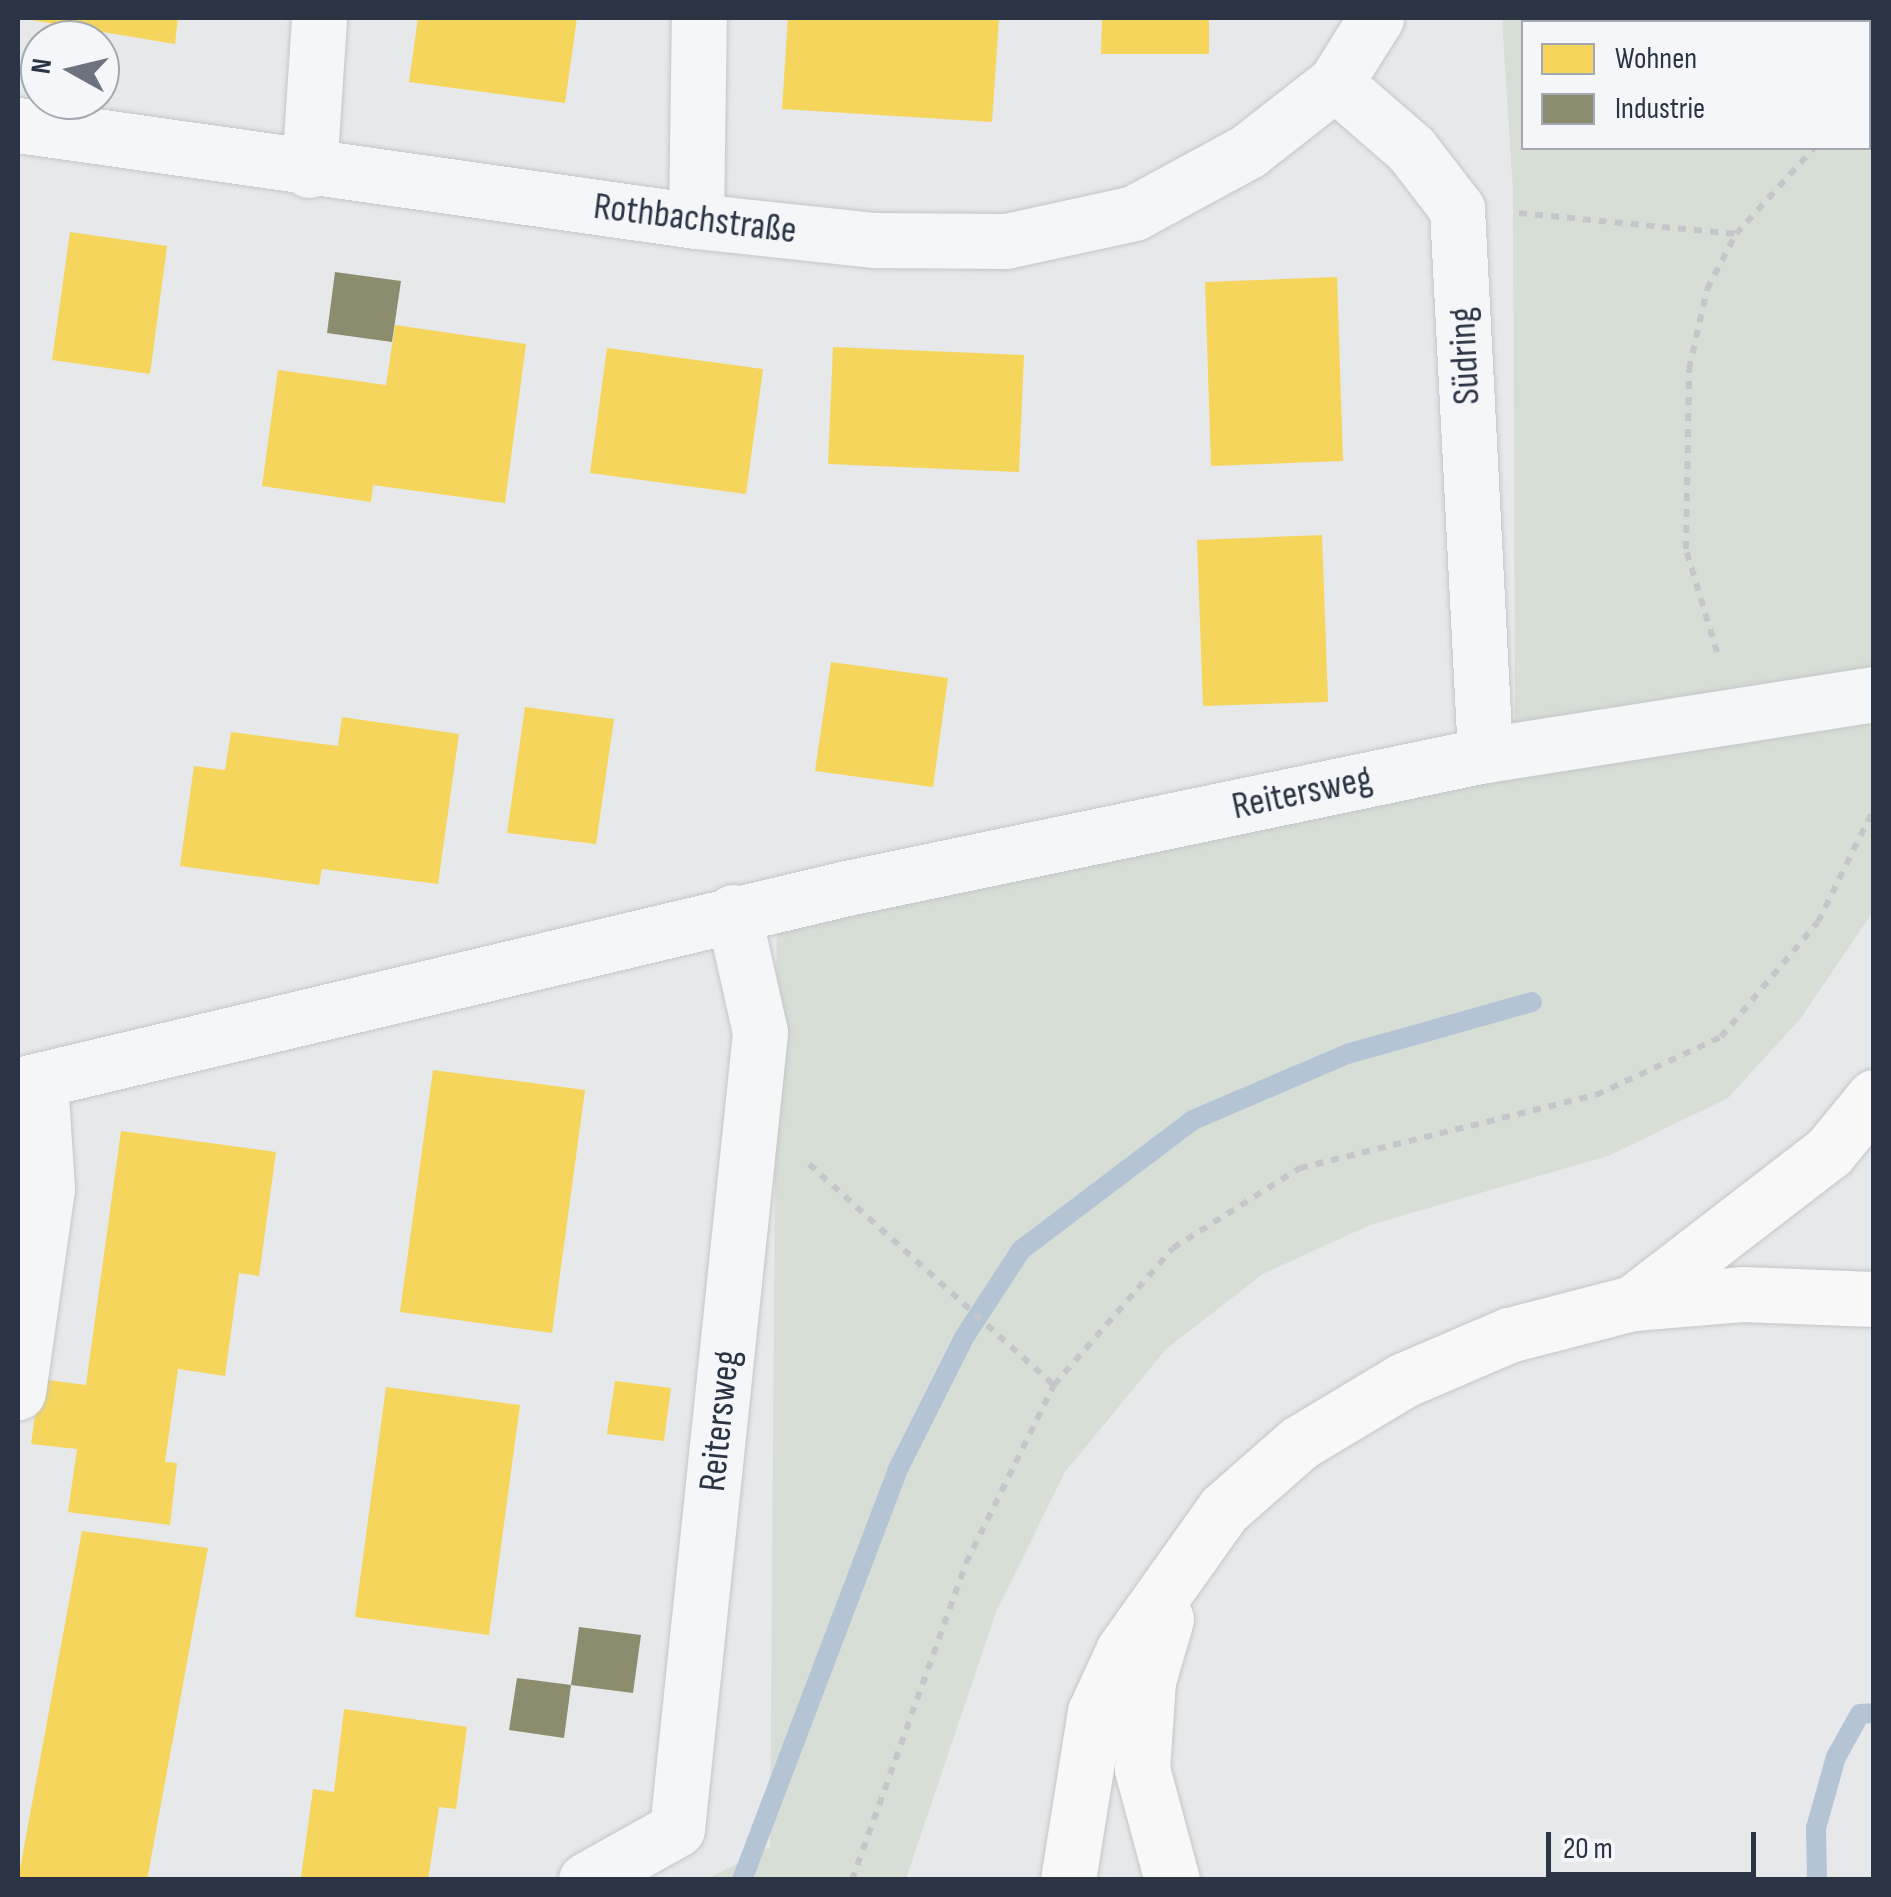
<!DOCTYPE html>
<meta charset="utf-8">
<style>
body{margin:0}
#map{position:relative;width:1891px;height:1897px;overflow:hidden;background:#e6e8ea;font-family:"Sofia Sans Condensed",sans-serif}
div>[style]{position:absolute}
.green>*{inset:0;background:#d6ded6}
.homes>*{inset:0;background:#f6d55c}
.industry>*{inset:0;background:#8c8c6e}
.stream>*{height:20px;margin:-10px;padding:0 10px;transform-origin:10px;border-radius:10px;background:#b4c4d5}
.path>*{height:6px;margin-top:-3px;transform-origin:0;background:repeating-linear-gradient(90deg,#c5c6ca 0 8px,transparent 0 16px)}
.roads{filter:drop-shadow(0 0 2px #c4c6c8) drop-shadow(0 0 2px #c4c6c8)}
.minor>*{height:55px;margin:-27.5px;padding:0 27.5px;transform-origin:27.5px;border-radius:27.5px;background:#f5f6f7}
.highway>*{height:55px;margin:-27.5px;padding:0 27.5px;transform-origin:27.5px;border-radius:27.5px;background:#f8f8f8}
span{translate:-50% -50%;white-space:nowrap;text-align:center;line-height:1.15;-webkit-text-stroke:10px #f4f6f9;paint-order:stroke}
.street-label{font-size:38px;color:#2b3445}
.frame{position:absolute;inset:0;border:20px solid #2b3445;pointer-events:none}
.legend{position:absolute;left:1521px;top:20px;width:350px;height:130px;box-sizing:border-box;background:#f4f6f9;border:2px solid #a4a8b1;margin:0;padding:12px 18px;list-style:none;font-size:30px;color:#2b3445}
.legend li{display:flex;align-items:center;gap:20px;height:50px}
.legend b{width:50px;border:2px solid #a4a8b1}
.north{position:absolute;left:20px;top:20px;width:100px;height:100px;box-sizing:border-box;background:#f4f6f9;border:2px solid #a4a8b1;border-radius:50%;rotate:278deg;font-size:28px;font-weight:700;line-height:40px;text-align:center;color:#2b3445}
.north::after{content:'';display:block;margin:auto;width:35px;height:45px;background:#6c737f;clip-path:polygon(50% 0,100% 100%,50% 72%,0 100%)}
.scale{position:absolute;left:1546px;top:1832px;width:210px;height:45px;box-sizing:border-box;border:5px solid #2b3445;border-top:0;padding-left:12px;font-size:30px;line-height:35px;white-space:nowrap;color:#2b3445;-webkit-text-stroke:8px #f4f6f9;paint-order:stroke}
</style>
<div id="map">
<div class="green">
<div style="clip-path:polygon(evenodd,1502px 18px,1873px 18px,1873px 912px,1800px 1019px,1728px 1098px,1608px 1156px,1370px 1225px,1263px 1274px,1166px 1349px,1065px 1472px,996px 1612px,906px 1879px,705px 1880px,770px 1847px,777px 908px,1515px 766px,1513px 191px,1502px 18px,1524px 22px,1868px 22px,1868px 148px,1524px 148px,1524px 22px)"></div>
</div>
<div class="homes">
<div style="clip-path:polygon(19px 18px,178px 18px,175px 44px)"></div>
<div style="clip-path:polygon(418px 18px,577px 18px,565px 103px,409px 82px)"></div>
<div style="clip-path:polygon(788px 18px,999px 18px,992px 122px,782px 109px)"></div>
<div style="clip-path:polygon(1102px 18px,1209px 18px,1209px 54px,1101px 54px)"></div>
<div style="clip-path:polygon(70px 232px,167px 246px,150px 374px,52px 360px)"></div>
<div style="clip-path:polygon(1337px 277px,1343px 461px,1211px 466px,1205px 282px)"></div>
<div style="clip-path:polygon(395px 325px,526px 344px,505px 503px,373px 485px,371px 502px,262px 486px,278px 370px,386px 385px)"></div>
<div style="clip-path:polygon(833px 347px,1024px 355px,1019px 472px,828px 464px)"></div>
<div style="clip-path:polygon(607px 348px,763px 369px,746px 494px,590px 473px)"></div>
<div style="clip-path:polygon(1322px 535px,1328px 702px,1203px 706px,1197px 540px)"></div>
<div style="clip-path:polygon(831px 662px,948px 678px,933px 787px,815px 771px)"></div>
<div style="clip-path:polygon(525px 707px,614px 719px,596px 844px,507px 833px)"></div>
<div style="clip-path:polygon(342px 717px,459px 734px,438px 884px,322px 869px,319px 885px,180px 866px,194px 766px,225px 770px,231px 732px,338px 746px)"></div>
<div style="clip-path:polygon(433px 1070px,585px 1090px,552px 1333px,400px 1312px)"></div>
<div style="clip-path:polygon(121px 1131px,276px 1152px,259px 1276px,239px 1273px,225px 1376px,178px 1369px,165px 1462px,177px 1463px,170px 1525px,68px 1512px,77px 1449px,31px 1444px,40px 1379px,86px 1385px)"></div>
<div style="clip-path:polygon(615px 1381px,671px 1388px,664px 1441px,607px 1434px)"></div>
<div style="clip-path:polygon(386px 1387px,520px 1405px,489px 1635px,355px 1617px)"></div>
<div style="clip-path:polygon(82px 1531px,208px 1548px,147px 1880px,18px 1880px)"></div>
<div style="clip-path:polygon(344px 1709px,467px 1727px,456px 1809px,439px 1807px,428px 1880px,301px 1877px,313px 1789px,334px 1792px)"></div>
</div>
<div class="industry">
<div style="clip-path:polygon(335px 272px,401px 281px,392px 342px,327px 333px)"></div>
<div style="clip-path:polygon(579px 1627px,641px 1635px,633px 1693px,571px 1685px)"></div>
<div style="clip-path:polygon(517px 1678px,571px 1685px,564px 1738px,509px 1730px)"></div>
</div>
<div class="stream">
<div style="left:742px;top:1880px;width:437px;rotate:-69.2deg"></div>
<div style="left:897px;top:1471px;width:151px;rotate:-63.3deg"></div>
<div style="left:965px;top:1336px;width:103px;rotate:-56.9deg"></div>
<div style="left:1021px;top:1250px;width:216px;rotate:-37.1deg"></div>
<div style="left:1193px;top:1120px;width:168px;rotate:-23.2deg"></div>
<div style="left:1347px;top:1054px;width:192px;rotate:-15.7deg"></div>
<div style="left:1817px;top:1880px;width:52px;rotate:-91.1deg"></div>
<div style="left:1816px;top:1828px;width:74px;rotate:-74.3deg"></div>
<div style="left:1836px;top:1757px;width:49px;rotate:-60.8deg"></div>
<div style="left:1860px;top:1714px;width:14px;rotate:-4deg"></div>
</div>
<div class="path">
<div style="left:1847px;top:22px;width:4px;rotate:-76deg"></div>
<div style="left:1519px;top:213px;width:218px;rotate:5.5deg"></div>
<div style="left:1717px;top:652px;width:108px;rotate:-106.8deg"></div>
<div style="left:1686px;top:549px;width:180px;rotate:-89deg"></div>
<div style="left:1689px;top:369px;width:82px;rotate:-77.3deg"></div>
<div style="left:1707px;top:289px;width:62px;rotate:-62.2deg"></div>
<div style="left:1736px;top:234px;width:116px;rotate:-47.8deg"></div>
<div style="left:809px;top:1164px;width:330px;rotate:42.1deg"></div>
<div style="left:852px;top:1880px;width:337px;rotate:-70.2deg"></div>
<div style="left:966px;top:1563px;width:199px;rotate:-63.7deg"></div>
<div style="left:1054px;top:1385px;width:181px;rotate:-49deg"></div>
<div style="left:1173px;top:1248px;width:150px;rotate:-32.2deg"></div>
<div style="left:1300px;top:1168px;width:305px;rotate:-13.9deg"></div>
<div style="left:1596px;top:1095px;width:138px;rotate:-24.9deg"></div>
<div style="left:1721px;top:1037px;width:150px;rotate:-49.9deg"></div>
<div style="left:1818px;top:922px;width:127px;rotate:-63.8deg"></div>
</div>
<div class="roads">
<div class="minor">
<div style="left:1376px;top:18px;width:77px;rotate:122.2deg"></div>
<div style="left:1335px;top:83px;width:101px;rotate:41deg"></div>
<div style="left:1411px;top:149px;width:76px;rotate:52.5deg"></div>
<div style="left:1457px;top:209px;width:547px;rotate:87.06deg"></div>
<div style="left:18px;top:125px;width:685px;rotate:8.06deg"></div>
<div style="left:696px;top:221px;width:180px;rotate:6.1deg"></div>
<div style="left:875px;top:240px;width:131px;rotate:0.4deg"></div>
<div style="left:1006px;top:241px;width:131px;rotate:-12.3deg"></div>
<div style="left:1134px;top:213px;width:130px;rotate:-28.5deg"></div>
<div style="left:1248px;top:151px;width:110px;rotate:-38deg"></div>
<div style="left:309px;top:170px;width:152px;rotate:-86.2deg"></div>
<div style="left:696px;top:221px;width:203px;rotate:-89.2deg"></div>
<div style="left:18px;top:1085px;width:852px;rotate:-13.37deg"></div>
<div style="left:847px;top:888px;width:652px;rotate:-11.78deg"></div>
<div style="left:1485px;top:755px;width:394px;rotate:-8.9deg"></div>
<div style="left:18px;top:1392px;width:205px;rotate:-81.9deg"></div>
<div style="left:47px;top:1189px;width:108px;rotate:-93.7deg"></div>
<div style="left:586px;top:1880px;width:104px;rotate:-29.3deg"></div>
<div style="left:677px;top:1829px;width:801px;rotate:-84.05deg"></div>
<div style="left:760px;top:1032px;width:123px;rotate:-102.7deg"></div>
</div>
<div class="highway">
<div style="left:1634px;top:1302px;width:246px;rotate:-37.6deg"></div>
<div style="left:1829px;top:1152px;width:71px;rotate:-50.7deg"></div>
<div style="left:1166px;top:1619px;width:65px;rotate:106.2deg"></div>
<div style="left:1148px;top:1681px;width:88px;rotate:93.9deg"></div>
<div style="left:1142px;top:1769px;width:115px;rotate:74.9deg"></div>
<div style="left:1068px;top:1880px;width:170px;rotate:-80.9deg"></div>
<div style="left:1095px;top:1712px;width:67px;rotate:-65.3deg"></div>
<div style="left:1123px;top:1651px;width:174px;rotate:-54.6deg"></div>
<div style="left:1224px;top:1509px;width:100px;rotate:-41.3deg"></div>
<div style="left:1299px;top:1443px;width:122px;rotate:-31deg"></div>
<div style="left:1404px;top:1380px;width:114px;rotate:-23.2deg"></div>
<div style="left:1509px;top:1335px;width:128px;rotate:-14.5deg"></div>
<div style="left:1633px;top:1303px;width:109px;rotate:-4.7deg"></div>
<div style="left:1742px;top:1294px;width:132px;rotate:2.2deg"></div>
</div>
</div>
<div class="street-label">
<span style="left:695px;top:219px;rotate:7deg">Rothbachstraße</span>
<span style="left:1465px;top:356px;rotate:-93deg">Südring</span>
<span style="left:1302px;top:793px;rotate:-12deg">Reitersweg</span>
<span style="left:720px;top:1421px;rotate:-84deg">Reitersweg</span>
</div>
<div class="frame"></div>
<ul class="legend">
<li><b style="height:28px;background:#f6d55c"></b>Wohnen</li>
<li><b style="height:28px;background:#8c8c6e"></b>Industrie</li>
</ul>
<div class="north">N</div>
<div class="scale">20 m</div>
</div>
